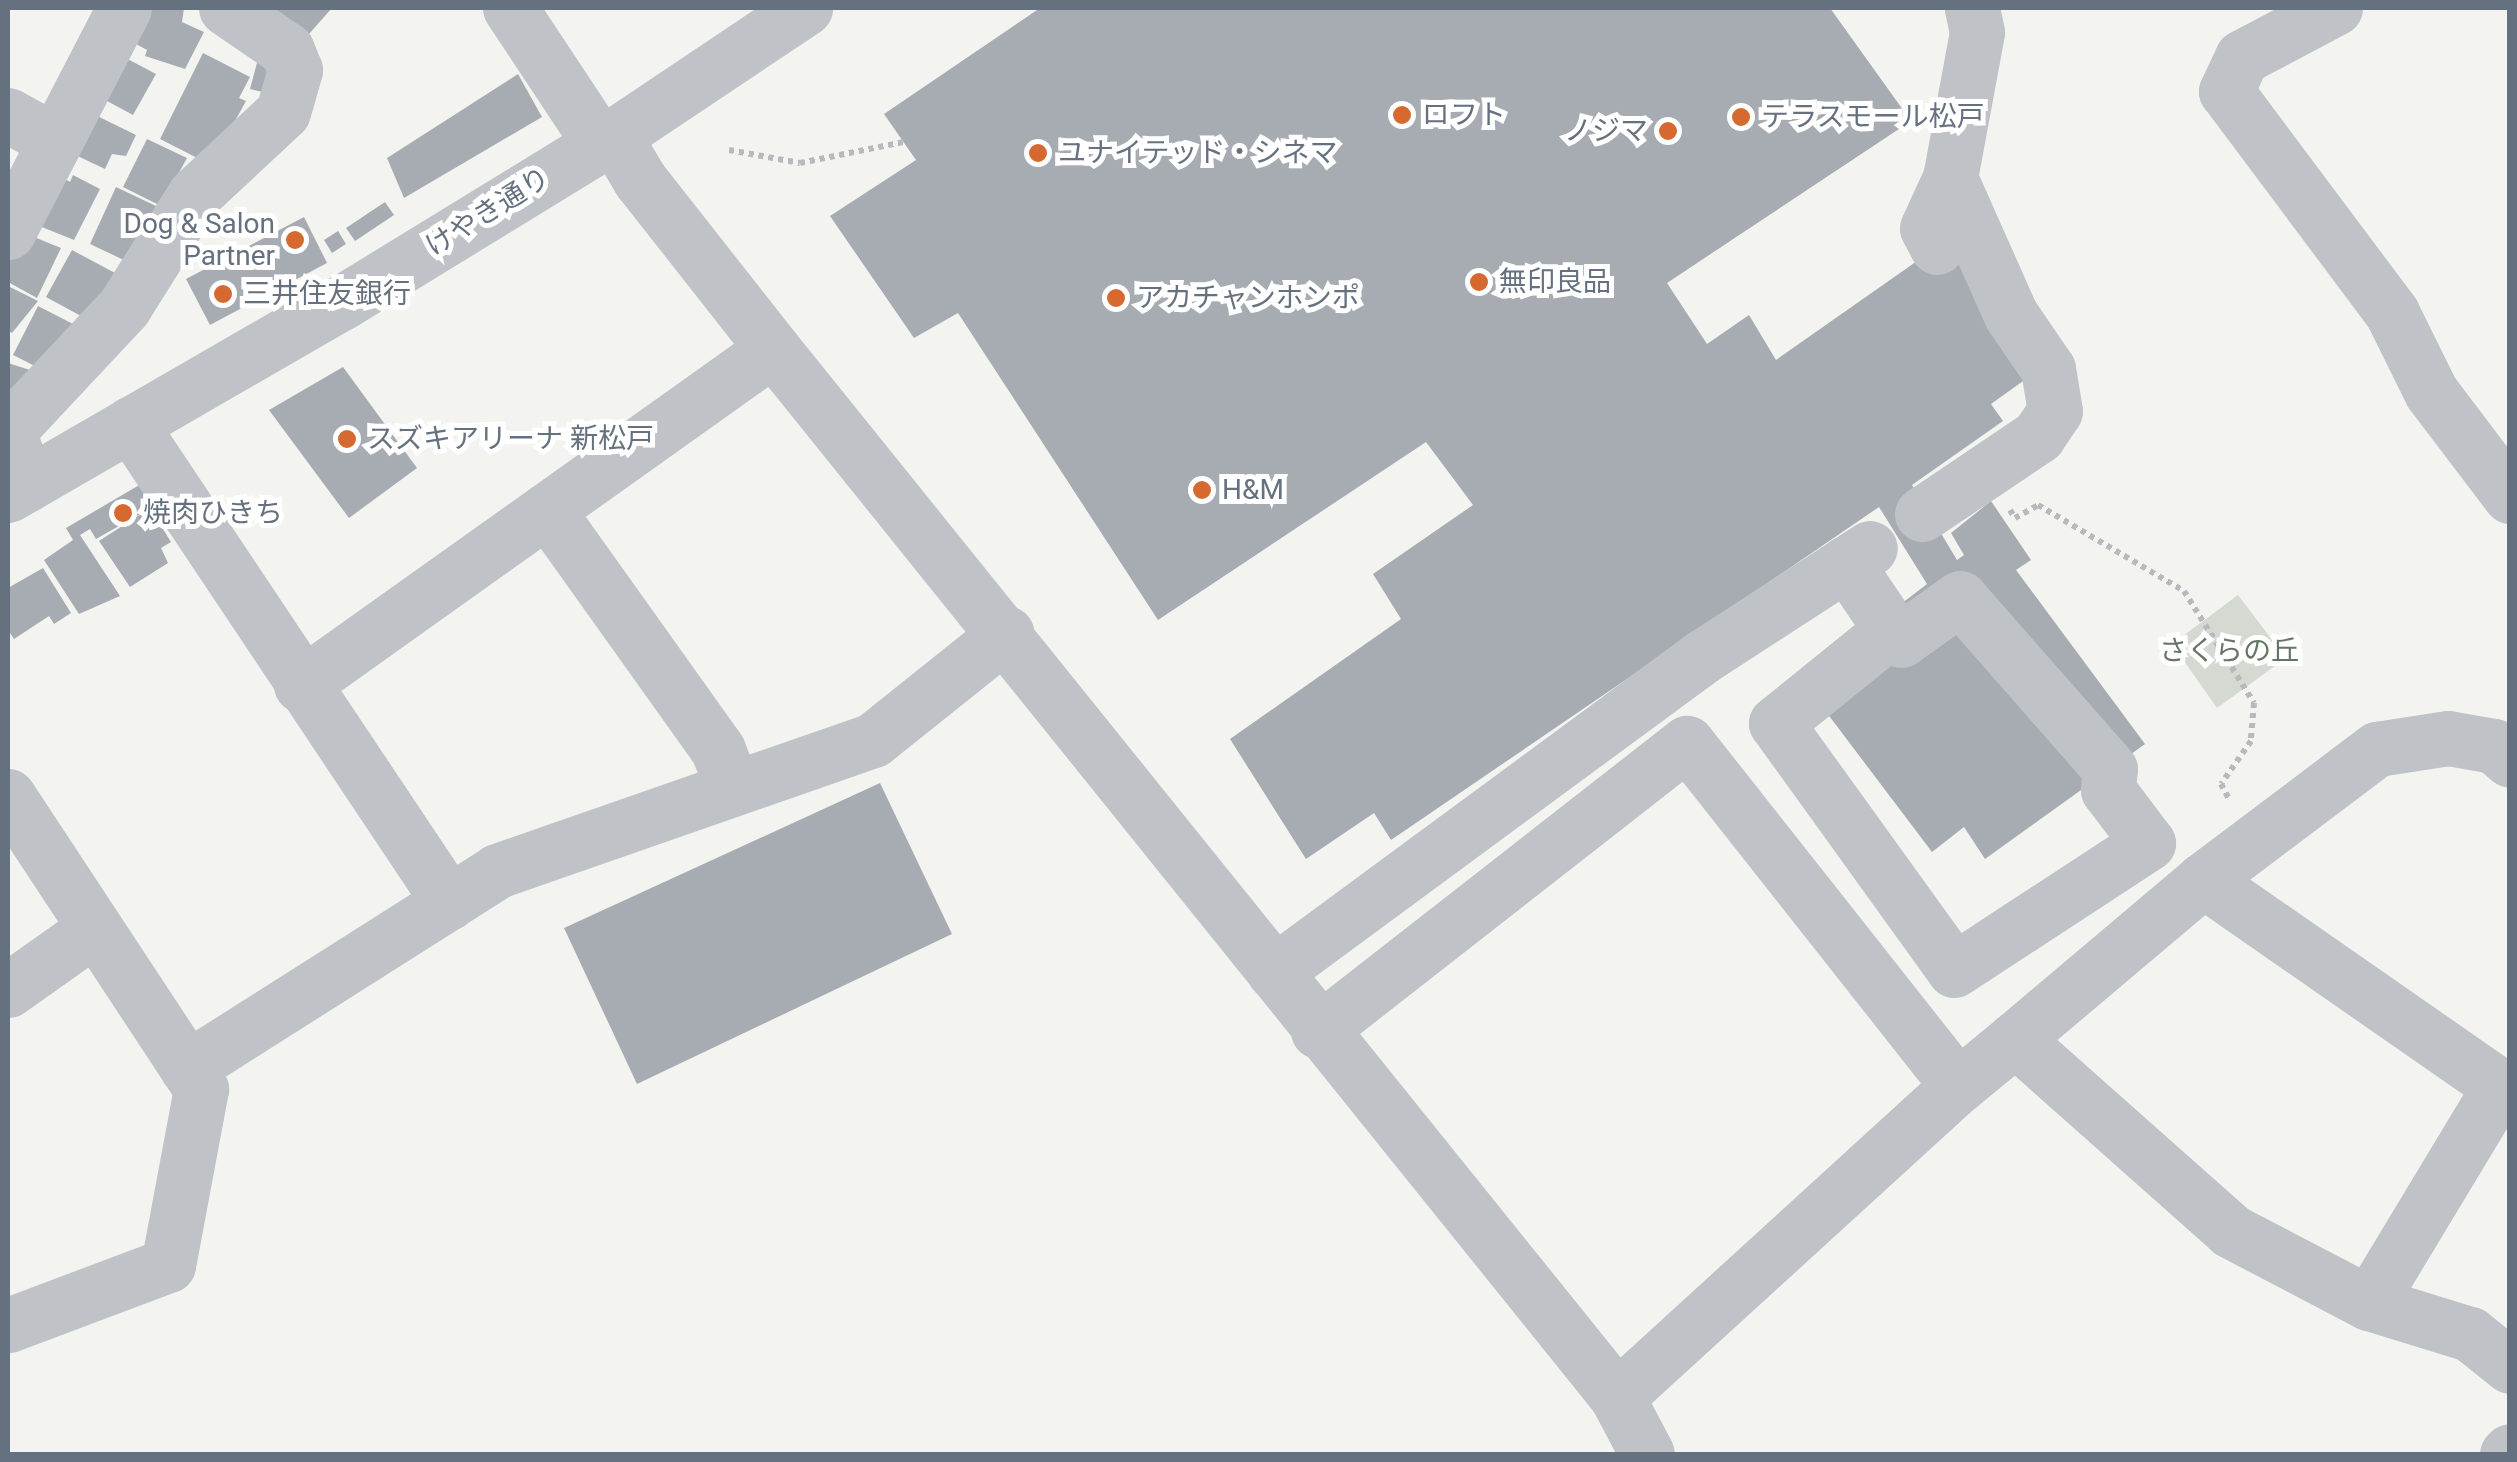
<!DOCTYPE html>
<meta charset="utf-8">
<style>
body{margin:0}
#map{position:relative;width:2517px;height:1462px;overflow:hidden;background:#f3f4f0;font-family:Roboto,"Noto Sans JP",sans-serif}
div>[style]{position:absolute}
.green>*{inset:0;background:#d4dad2}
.building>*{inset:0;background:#a6acb2}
.path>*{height:6px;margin-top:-3px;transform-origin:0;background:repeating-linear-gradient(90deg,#b7b9bc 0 5px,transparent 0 10px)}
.minor>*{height:55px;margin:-27.5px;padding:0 27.5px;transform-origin:27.5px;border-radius:27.5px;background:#bfc2c6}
.dots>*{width:28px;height:28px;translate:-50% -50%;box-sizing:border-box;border:5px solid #fff;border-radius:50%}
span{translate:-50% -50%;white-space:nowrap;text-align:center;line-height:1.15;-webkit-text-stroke:10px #fff;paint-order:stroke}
.poi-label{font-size:28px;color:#65717f}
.left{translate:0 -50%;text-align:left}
.right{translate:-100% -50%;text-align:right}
.street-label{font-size:28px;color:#65717f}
.park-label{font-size:28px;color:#657763}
.frame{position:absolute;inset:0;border:10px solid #65717f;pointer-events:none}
</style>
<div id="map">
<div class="green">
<div style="clip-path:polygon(2238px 595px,2286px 658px,2217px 708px,2172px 644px)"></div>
</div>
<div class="building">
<div style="clip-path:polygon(142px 8px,184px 8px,182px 22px,204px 32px,185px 69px,145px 56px,147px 50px,125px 38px)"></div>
<div style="clip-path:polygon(271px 8px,332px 8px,301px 43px)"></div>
<div style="clip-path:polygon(1040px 8px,1830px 8px,1911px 121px,1667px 283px,1707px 344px,1749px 315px,1776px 360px,1947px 240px,2037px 371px,1991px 404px,2003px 421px,1912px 485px,1957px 560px,1964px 555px,1951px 533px,1991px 501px,2031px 560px,2016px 570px,2145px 744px,1985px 859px,1964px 827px,1932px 852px,1802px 680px,1927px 584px,1879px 507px,1391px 840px,1374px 813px,1306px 859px,1230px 739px,1401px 619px,1373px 574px,1473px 505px,1426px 442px,1158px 620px,958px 313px,914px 338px,830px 216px,916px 160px,884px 114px)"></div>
<div style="clip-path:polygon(203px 53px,250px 77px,239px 98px,246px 101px,211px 165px,160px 139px)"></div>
<div style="clip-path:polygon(118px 54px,156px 74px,133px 115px,96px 95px)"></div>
<div style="clip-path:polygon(258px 59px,279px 65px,271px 94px,250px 89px)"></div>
<div style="clip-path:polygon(518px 74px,542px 117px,404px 198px,387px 158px)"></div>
<div style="clip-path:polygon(87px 111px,136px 135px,126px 156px,112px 154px,105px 169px,67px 151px)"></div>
<div style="clip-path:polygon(147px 139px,187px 158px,161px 206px,123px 187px)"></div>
<div style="clip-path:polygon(73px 175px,100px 189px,74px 240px,32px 223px,60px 176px,70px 182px)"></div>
<div style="clip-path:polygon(116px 187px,156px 206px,128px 262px,90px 244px)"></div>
<div style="clip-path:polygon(385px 202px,394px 215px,355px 241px,346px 228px)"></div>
<div style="clip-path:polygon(304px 217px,327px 263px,210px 325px,186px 279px)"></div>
<div style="clip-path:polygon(338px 231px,346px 244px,332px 253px,324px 240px)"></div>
<div style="clip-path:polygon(24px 233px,61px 248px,37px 298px,8px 282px,8px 263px)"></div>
<div style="clip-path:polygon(72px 250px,115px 273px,92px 322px,46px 297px)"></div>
<div style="clip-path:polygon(8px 286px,38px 301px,12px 333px,8px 331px)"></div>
<div style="clip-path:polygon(38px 306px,75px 325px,47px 372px,13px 355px)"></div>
<div style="clip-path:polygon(8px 363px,30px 370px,22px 394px,8px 389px)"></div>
<div style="clip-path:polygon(343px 367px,417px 468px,349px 518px,269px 410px)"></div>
<div style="clip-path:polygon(141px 484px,166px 523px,161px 526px,171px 542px,161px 548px,168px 563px,130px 587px,99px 541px,147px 510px,96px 539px,90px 529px,80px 535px,120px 596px,79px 614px,44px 560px,73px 540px,66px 528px)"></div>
<div style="clip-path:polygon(43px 568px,71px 613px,54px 624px,49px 616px,14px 639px,8px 630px,8px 588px)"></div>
<div style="clip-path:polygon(880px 783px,952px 934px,637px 1084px,564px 928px)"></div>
</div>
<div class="path">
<div style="left:729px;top:150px;width:72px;rotate:10.4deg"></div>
<div style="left:800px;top:163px;width:105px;rotate:-11.5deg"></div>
<div style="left:2010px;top:510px;width:9px;rotate:58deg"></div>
<div style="left:2015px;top:518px;width:26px;rotate:-29deg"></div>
<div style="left:2038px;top:505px;width:169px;rotate:30.5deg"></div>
<div style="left:2184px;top:591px;width:132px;rotate:58deg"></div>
<div style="left:2254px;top:703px;width:38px;rotate:95deg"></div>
<div style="left:2251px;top:741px;width:52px;rotate:124.9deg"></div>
<div style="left:2221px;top:784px;width:19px;rotate:62deg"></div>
</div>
<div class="minor">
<div style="left:510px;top:8px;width:163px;rotate:56.5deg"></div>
<div style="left:2335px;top:8px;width:105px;rotate:152.2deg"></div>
<div style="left:2242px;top:57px;width:38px;rotate:115deg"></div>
<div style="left:2226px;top:91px;width:277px;rotate:53.2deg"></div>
<div style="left:2392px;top:313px;width:88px;rotate:63.7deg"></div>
<div style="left:2431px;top:392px;width:131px;rotate:52.8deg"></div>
<div style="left:8px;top:115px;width:54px;rotate:29deg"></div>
<div style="left:614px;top:136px;width:51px;rotate:59.4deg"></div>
<div style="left:640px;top:180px;width:215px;rotate:51.8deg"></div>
<div style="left:773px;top:349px;width:1346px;rotate:51.15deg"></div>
<div style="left:1617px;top:1397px;width:64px;rotate:62.2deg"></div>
<div style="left:8px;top:232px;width:252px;rotate:-62.6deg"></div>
<div style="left:1937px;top:247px;width:21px;rotate:-118deg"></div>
<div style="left:1927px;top:228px;width:55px;rotate:-65.3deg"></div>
<div style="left:130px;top:424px;width:575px;rotate:56.28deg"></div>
<div style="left:27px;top:484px;width:56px;rotate:-109.7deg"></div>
<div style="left:8px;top:431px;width:170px;rotate:-46.9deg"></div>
<div style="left:124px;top:307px;width:133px;rotate:-57.9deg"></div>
<div style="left:195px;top:194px;width:120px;rotate:-43deg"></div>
<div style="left:283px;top:112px;width:44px;rotate:-74.1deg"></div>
<div style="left:295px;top:70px;width:22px;rotate:-112deg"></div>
<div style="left:287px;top:50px;width:74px;rotate:-145.5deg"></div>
<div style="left:8px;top:495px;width:384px;rotate:-30deg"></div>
<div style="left:341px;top:303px;width:320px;rotate:-31.5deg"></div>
<div style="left:614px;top:136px;width:230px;rotate:-33.8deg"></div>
<div style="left:547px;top:510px;width:295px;rotate:54.5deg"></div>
<div style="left:718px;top:750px;width:41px;rotate:68.5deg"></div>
<div style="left:1922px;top:514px;width:140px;rotate:-33.9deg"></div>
<div style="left:2038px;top:436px;width:30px;rotate:-56deg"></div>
<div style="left:2055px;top:411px;width:43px;rotate:-99.5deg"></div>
<div style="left:2048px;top:369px;width:65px;rotate:-124.4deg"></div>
<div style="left:2011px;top:315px;width:150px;rotate:-114deg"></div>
<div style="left:1950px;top:178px;width:148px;rotate:-79.5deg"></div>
<div style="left:1977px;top:32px;width:25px;rotate:-102deg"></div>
<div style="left:1846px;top:563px;width:81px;rotate:56.1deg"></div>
<div style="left:1891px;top:630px;width:148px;rotate:141deg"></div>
<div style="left:1776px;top:723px;width:304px;rotate:54.2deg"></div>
<div style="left:1954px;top:970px;width:232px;rotate:-33.2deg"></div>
<div style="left:2148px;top:843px;width:66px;rotate:-127deg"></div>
<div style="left:2108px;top:790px;width:21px;rotate:-85deg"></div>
<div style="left:2110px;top:769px;width:227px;rotate:-131.3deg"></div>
<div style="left:1960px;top:598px;width:72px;rotate:144.6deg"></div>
<div style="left:1901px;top:640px;width:14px;rotate:-135deg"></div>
<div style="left:301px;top:685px;width:579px;rotate:-35.45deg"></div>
<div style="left:8px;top:796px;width:351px;rotate:56.6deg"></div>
<div style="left:201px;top:1089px;width:179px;rotate:100.6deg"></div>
<div style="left:168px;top:1265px;width:171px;rotate:159.4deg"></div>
<div style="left:2203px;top:880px;width:374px;rotate:34.8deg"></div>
<div style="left:1274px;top:972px;width:531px;rotate:-36.35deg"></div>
<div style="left:1702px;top:657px;width:200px;rotate:-33deg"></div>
<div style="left:8px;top:990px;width:105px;rotate:-35.3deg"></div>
<div style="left:1318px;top:1031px;width:468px;rotate:-38deg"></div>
<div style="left:1687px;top:743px;width:437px;rotate:51.7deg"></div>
<div style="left:1958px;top:1086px;width:74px;rotate:-39.5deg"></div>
<div style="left:2015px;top:1039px;width:289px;rotate:41.6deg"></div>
<div style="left:2231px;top:1231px;width:156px;rotate:27.6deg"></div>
<div style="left:2369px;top:1303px;width:106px;rotate:17.1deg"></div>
<div style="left:2470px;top:1334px;width:51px;rotate:38.7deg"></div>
<div style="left:2015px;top:1039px;width:246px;rotate:-40.2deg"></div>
<div style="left:2203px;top:880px;width:218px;rotate:-37deg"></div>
<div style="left:2377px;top:749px;width:72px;rotate:-8.8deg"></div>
<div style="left:2448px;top:738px;width:47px;rotate:9.9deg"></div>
<div style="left:2494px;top:746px;width:21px;rotate:41deg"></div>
<div style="left:187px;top:1068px;width:367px;rotate:-32.4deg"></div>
<div style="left:497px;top:871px;width:398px;rotate:-19.2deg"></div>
<div style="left:873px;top:740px;width:171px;rotate:-38.6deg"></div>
<div style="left:2369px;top:1303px;width:253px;rotate:-58.9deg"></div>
<div style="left:1617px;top:1397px;width:462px;rotate:-42.4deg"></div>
<div style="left:2507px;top:1454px;width:4px;rotate:-45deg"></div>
</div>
<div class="dots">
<div style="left:1402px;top:115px;background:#d5692f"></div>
<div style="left:1741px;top:117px;background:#d5692f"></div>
<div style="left:1668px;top:131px;background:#d5692f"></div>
<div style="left:1038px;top:153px;background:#d5692f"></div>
<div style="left:295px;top:240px;background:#d5692f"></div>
<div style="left:1479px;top:282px;background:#d5692f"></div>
<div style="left:223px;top:294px;background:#d5692f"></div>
<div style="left:1116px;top:298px;background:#d5692f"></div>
<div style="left:347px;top:439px;background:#d5692f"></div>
<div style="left:1202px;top:490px;background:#d5692f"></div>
<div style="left:123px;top:513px;background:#d5692f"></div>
</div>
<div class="poi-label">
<span class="left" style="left:1422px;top:115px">ロフト</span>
<span class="left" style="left:1761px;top:117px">テラスモール松戸</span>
<span class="right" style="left:1648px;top:131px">ノジマ</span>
<span class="left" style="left:1058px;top:153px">ユナイテッド・シネマ</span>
<span class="right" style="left:275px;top:240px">Dog &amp; Salon<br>Partner</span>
<span class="left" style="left:1499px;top:282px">無印良品</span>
<span class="left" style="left:243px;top:294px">三井住友銀行</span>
<span class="left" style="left:1136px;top:298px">アカチャンホンポ</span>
<span class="left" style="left:367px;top:439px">スズキアリーナ 新松戸</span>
<span class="left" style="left:1222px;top:490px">H&amp;M</span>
<span class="left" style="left:143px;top:513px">焼肉ひきち</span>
</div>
<div class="street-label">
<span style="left:488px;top:212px;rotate:-32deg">けやき通り</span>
</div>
<div class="park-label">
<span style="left:2229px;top:651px">さくらの丘</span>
</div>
<div class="frame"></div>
</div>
